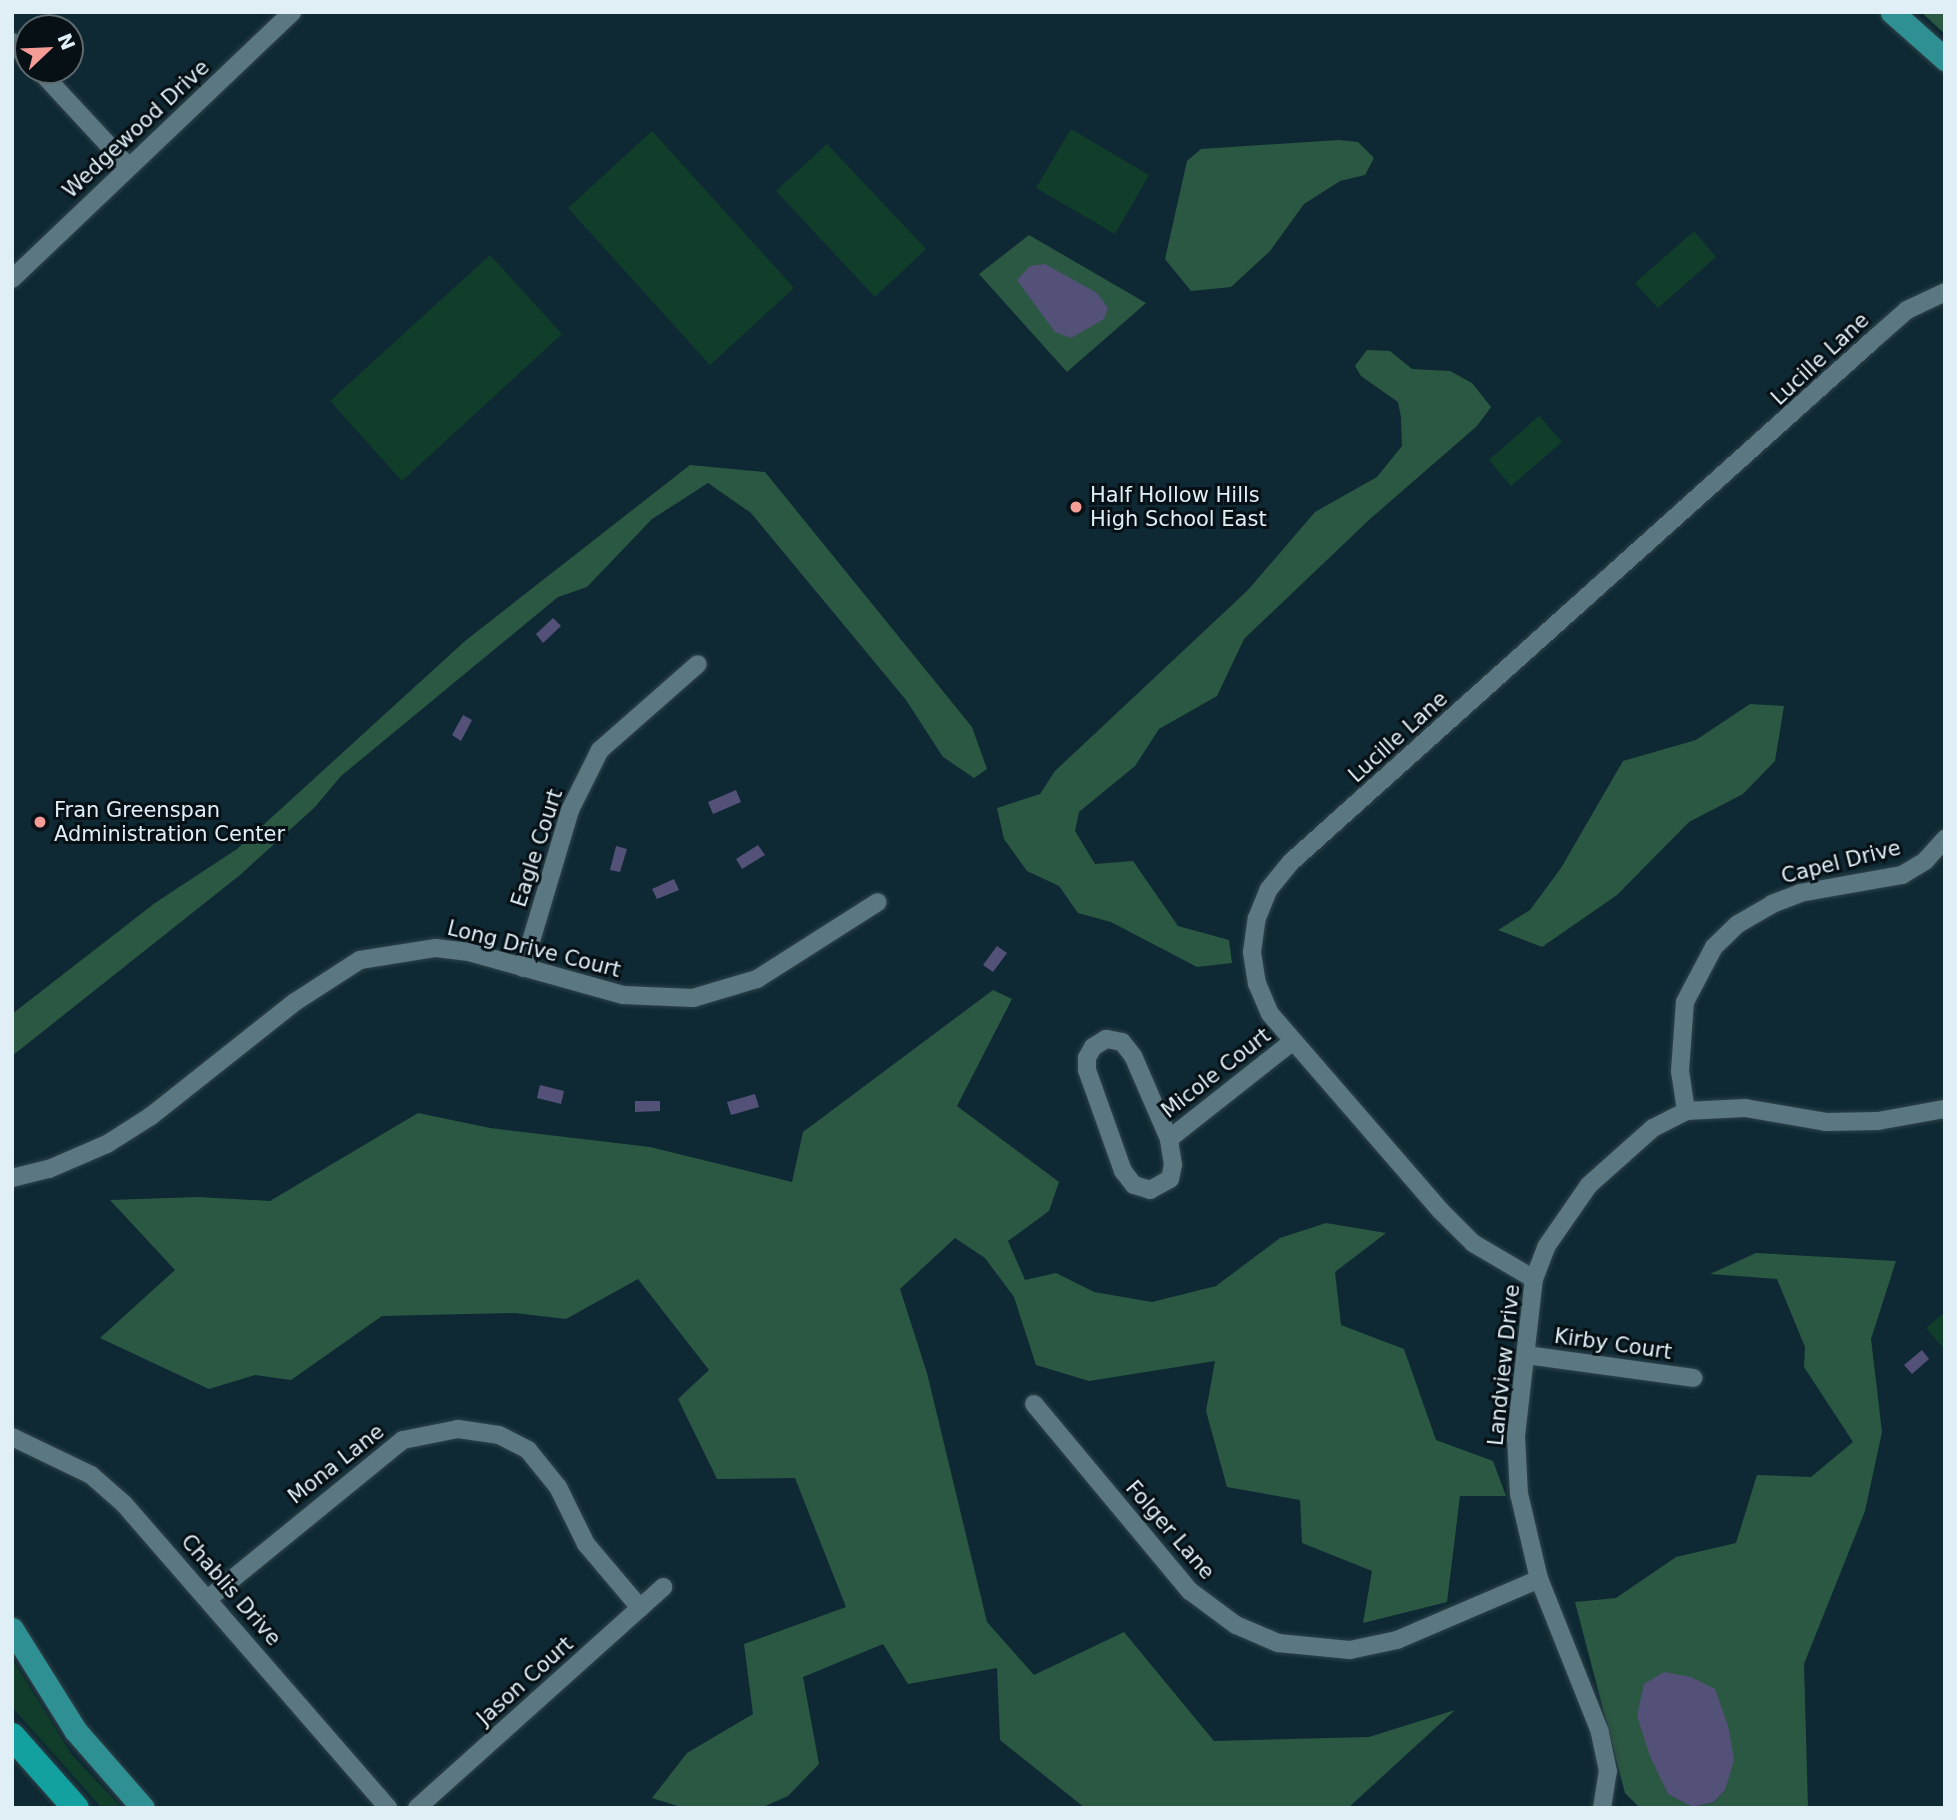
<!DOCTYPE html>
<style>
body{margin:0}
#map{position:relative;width:1957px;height:1820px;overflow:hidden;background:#0e2933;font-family:"DejaVu Sans",sans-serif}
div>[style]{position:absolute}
.green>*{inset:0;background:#113e2a}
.forest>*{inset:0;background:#2b5842}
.water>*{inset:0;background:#545178}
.roads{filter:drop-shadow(0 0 2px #31434a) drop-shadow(0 0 2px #31434a)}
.minor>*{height:18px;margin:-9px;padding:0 9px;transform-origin:9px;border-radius:9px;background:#5a7782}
.major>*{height:23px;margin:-11.5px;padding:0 11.5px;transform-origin:11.5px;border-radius:11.5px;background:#2f9093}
.highway>*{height:26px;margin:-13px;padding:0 13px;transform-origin:13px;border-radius:13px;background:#12a19e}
.dots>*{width:19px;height:19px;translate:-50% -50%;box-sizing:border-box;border:4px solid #061015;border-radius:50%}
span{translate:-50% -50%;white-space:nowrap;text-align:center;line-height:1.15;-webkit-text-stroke:6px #061015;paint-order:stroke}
.street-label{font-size:21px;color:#e0eff6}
.poi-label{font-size:21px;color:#e0eff6}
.left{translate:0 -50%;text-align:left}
.frame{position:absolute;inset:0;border:14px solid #e0eff6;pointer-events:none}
.north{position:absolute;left:14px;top:14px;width:70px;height:70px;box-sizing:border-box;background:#061015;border:2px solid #5d696f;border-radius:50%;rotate:67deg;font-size:19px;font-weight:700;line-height:28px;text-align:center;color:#e0eff6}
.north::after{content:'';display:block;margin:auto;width:24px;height:32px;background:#f59c96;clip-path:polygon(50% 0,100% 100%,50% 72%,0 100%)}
</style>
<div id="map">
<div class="green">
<div style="clip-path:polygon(1071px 129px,1149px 175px,1115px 234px,1036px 188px)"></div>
<div style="clip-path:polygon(652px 131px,794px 288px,710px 365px,568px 208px)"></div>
<div style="clip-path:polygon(827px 144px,926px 249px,875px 297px,776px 191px)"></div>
<div style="clip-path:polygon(1694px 231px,1716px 257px,1658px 308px,1635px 283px)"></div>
<div style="clip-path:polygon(490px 255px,562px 334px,402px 481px,330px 401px)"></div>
<div style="clip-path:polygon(1539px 416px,1562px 442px,1511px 486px,1489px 460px)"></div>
<div style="clip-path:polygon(1945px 1312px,1945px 1350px,1926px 1328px)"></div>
<div style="clip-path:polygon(12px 1659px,72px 1755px,122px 1808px,102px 1808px,12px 1707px)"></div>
</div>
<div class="forest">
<div style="clip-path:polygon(1921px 12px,1945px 12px,1945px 34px)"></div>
<div style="clip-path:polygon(1339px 140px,1358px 142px,1374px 158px,1365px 175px,1340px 181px,1304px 204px,1270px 251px,1231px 287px,1191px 291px,1165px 259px,1187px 161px,1201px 149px)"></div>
<div style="clip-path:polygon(1029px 235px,1146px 303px,1067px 372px,979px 274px)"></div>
<div style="clip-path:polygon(1367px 350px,1390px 351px,1412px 369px,1450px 371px,1472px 383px,1491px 407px,1477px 426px,1370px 519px,1244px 639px,1217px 696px,1159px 729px,1135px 766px,1079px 812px,1075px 831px,1095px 864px,1133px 861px,1178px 926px,1229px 940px,1232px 963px,1197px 967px,1111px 922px,1078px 913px,1059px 886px,1027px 871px,1004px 839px,997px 808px,1040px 794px,1055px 771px,1248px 590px,1315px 512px,1377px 477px,1402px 446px,1401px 417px,1398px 402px,1361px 376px,1355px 366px)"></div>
<div style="clip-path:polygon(690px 465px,765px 472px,972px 727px,987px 769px,974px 778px,943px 757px,906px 700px,751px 513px,708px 483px,652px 519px,587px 587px,558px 597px,341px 776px,315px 807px,240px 875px,12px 1056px,12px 1014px,155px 903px,237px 849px,465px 641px)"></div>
<div style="clip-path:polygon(1750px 704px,1784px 706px,1775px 761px,1743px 794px,1689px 822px,1617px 895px,1542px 947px,1498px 930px,1530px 910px,1561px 868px,1623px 761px,1696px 740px)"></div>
<div style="clip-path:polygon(993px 990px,1012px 999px,957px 1106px,1059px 1182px,1049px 1211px,1008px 1241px,1025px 1280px,1056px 1273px,1094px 1292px,1152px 1302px,1216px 1286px,1280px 1238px,1326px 1223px,1386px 1233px,1335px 1272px,1341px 1325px,1404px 1349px,1436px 1440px,1493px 1461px,1506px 1496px,1460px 1496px,1447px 1602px,1363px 1623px,1372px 1571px,1302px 1543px,1300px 1500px,1227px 1487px,1206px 1411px,1215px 1361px,1089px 1381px,1036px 1365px,1014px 1297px,985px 1258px,955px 1238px,900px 1289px,927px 1373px,987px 1622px,1034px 1675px,1124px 1632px,1214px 1741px,1369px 1737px,1455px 1710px,1348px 1808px,1085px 1808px,1000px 1740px,997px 1668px,908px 1684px,883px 1644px,803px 1677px,819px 1764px,788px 1796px,761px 1808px,684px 1808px,652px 1798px,687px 1753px,753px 1714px,744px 1644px,846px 1607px,795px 1478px,717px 1479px,678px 1399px,709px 1370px,638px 1279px,566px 1319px,515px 1313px,382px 1316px,291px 1380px,255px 1375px,209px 1389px,100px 1338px,175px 1270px,110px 1200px,198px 1197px,270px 1201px,418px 1113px,490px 1128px,650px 1147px,792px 1182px,803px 1132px)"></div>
<div style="clip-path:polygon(evenodd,1756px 1253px,1896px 1261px,1871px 1339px,1882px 1432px,1865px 1511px,1804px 1664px,1808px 1808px,1640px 1808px,1625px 1793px,1575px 1602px,1616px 1598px,1676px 1557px,1736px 1543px,1757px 1475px,1811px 1477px,1853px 1442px,1804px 1367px,1805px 1347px,1777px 1279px,1710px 1274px,1756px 1253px,1637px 1716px,1725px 1790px,1714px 1802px,1692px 1807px,1668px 1794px,1637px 1716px)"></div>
</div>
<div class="water">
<div style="clip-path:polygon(1045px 264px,1097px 293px,1108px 308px,1104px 319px,1071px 338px,1055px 332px,1017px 280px,1030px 266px)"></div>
<div style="clip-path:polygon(553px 618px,561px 626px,543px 643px,536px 634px)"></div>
<div style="clip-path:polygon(463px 715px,472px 720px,461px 741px,452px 735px)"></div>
<div style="clip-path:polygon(736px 790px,741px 802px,713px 814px,708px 802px)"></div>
<div style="clip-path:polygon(758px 845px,765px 855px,742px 869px,736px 859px)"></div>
<div style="clip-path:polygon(616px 846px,627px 849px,620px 872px,610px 870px)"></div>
<div style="clip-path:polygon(674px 879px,679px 890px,657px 899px,652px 889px)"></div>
<div style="clip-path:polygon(997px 946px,1007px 953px,993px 972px,983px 965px)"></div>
<div style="clip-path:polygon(540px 1085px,564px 1091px,561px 1104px,537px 1098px)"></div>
<div style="clip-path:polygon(755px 1094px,759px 1107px,731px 1115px,727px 1102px)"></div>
<div style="clip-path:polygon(635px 1101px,660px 1101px,660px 1111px,635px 1112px)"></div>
<div style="clip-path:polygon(1922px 1350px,1929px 1359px,1912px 1374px,1904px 1365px)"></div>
<div style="clip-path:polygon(1664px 1672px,1691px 1677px,1715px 1689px,1728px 1726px,1734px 1760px,1725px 1790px,1714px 1802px,1692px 1807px,1668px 1794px,1650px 1756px,1637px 1716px,1644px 1684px)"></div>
</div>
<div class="roads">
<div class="minor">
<div style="left:12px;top:42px;width:23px;rotate:47deg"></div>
<div style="left:39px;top:70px;width:131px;rotate:47.2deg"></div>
<div style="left:12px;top:279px;width:387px;rotate:-43.6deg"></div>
<div style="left:523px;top:968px;width:165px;rotate:-73.4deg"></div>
<div style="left:570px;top:810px;width:67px;rotate:-63.4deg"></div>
<div style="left:600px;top:750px;width:130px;rotate:-41.3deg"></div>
<div style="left:1686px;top:1111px;width:40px;rotate:-98.5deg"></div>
<div style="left:1680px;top:1071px;width:69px;rotate:-85.9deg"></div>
<div style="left:1685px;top:1002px;width:62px;rotate:-62.2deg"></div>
<div style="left:1714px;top:947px;width:33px;rotate:-44deg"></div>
<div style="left:1738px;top:924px;width:39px;rotate:-30deg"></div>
<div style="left:1772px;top:904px;width:30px;rotate:-21deg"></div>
<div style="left:1800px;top:893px;width:104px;rotate:-10deg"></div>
<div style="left:1902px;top:875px;width:27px;rotate:-31deg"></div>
<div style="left:1925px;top:861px;width:30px;rotate:-48deg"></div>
<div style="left:1169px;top:1139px;width:90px;rotate:-113.4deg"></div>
<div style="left:1133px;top:1056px;width:18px;rotate:-128deg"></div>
<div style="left:1122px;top:1042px;width:16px;rotate:-169deg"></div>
<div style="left:1106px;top:1039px;width:15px;rotate:148deg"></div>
<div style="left:1093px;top:1047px;width:13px;rotate:119deg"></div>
<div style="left:1087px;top:1058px;width:12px;rotate:90deg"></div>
<div style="left:1087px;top:1070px;width:107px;rotate:70.4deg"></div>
<div style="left:1123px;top:1171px;width:18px;rotate:52deg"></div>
<div style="left:1134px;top:1185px;width:17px;rotate:17deg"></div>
<div style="left:1150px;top:1190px;width:23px;rotate:-29deg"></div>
<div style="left:1170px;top:1179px;width:14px;rotate:-78deg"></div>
<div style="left:1173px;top:1165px;width:26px;rotate:-99deg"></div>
<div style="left:1169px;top:1139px;width:157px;rotate:-38.3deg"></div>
<div style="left:12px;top:1178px;width:38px;rotate:-14deg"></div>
<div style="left:49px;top:1169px;width:63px;rotate:-23.3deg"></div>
<div style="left:107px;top:1144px;width:52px;rotate:-32.5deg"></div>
<div style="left:151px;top:1116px;width:184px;rotate:-38.4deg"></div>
<div style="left:295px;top:1002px;width:77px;rotate:-32.9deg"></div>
<div style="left:360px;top:960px;width:77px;rotate:-9deg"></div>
<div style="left:436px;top:948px;width:33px;rotate:7deg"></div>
<div style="left:469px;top:952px;width:160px;rotate:15.6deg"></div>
<div style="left:623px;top:995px;width:70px;rotate:2.5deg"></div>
<div style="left:693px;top:998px;width:67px;rotate:-16.5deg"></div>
<div style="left:757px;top:979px;width:143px;rotate:-32.5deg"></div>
<div style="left:1534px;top:1279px;width:71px;rotate:-149.5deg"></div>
<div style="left:1473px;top:1243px;width:47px;rotate:-135deg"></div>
<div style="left:1440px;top:1210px;width:259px;rotate:-130.9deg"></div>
<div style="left:1270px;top:1014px;width:33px;rotate:-113deg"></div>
<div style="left:1257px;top:984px;width:32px;rotate:-99deg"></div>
<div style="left:1252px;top:952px;width:34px;rotate:-82deg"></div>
<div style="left:1257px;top:918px;width:31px;rotate:-68deg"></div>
<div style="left:1269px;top:889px;width:35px;rotate:-51deg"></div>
<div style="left:1291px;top:862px;width:783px;rotate:-41.89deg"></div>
<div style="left:1874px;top:339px;width:44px;rotate:-41.3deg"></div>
<div style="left:1907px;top:310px;width:42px;rotate:-25.3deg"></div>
<div style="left:1526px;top:1355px;width:169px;rotate:7.8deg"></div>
<div style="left:1034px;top:1404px;width:244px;rotate:50.2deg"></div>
<div style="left:1190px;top:1591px;width:57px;rotate:36.5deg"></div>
<div style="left:1236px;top:1625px;width:46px;rotate:23.2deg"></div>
<div style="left:1278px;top:1643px;width:72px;rotate:5.6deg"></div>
<div style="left:1350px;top:1650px;width:48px;rotate:-12deg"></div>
<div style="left:1397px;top:1640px;width:155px;rotate:-23.2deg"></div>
<div style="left:12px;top:1437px;width:88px;rotate:25.7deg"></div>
<div style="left:91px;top:1475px;width:44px;rotate:41.3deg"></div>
<div style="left:124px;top:1504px;width:403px;rotate:49deg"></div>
<div style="left:209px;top:1598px;width:250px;rotate:-39.2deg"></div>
<div style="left:403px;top:1440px;width:56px;rotate:-11.3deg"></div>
<div style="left:458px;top:1429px;width:41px;rotate:8.3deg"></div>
<div style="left:499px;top:1435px;width:33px;rotate:27deg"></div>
<div style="left:528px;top:1450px;width:48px;rotate:51deg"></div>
<div style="left:558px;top:1487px;width:64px;rotate:63.8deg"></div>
<div style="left:586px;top:1544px;width:84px;rotate:49.8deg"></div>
<div style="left:417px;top:1808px;width:331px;rotate:-41.9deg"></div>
<div style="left:1602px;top:1808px;width:37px;rotate:-81deg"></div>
<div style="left:1608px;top:1771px;width:40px;rotate:-102deg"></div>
<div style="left:1600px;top:1732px;width:165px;rotate:-111.7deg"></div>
<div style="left:1539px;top:1579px;width:87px;rotate:-103.2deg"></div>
<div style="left:1519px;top:1494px;width:58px;rotate:-93deg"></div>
<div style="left:1516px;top:1436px;width:158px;rotate:-83.5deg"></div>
<div style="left:1534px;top:1279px;width:34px;rotate:-69deg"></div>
<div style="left:1546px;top:1247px;width:75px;rotate:-55.3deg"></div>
<div style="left:1589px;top:1185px;width:86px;rotate:-41.7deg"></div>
<div style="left:1653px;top:1128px;width:37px;rotate:-27deg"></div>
<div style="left:1686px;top:1111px;width:59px;rotate:-2.9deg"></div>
<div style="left:1745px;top:1108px;width:82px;rotate:9.8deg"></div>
<div style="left:1826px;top:1122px;width:52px;rotate:-1.1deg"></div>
<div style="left:1878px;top:1121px;width:68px;rotate:-10.2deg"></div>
</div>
<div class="major">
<div style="left:1892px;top:12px;width:71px;rotate:41.6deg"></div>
<div style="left:12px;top:1629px;width:119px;rotate:58deg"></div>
<div style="left:75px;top:1730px;width:103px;rotate:48.9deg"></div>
</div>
<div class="highway">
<div style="left:12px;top:1736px;width:96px;rotate:48.4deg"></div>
</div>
</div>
<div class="dots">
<div style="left:1076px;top:507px;background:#f59c96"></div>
<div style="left:40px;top:822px;background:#f59c96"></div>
</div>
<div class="street-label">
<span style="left:136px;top:129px;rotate:-43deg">Wedgewood Drive</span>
<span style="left:1820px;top:359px;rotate:-43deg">Lucille Lane</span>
<span style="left:1398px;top:737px;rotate:-42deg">Lucille Lane</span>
<span style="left:537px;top:848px;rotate:-72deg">Eagle Court</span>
<span style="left:1841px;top:862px;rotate:-14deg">Capel Drive</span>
<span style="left:534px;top:949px;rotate:14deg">Long Drive Court</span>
<span style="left:1216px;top:1073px;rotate:-38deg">Micole Court</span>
<span style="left:1613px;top:1344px;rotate:8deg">Kirby Court</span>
<span style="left:1504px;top:1365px;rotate:-84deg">Landview Drive</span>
<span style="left:336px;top:1464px;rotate:-38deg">Mona Lane</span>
<span style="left:1170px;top:1530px;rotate:49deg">Folger Lane</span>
<span style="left:231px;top:1590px;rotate:49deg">Chablis Drive</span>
<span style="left:525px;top:1681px;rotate:-42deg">Jason Court</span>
</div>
<div class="poi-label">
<span class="left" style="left:1090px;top:507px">Half Hollow Hills<br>High School East</span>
<span class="left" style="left:54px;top:822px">Fran Greenspan<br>Administration Center</span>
</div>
<div class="frame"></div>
<div class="north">N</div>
</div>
